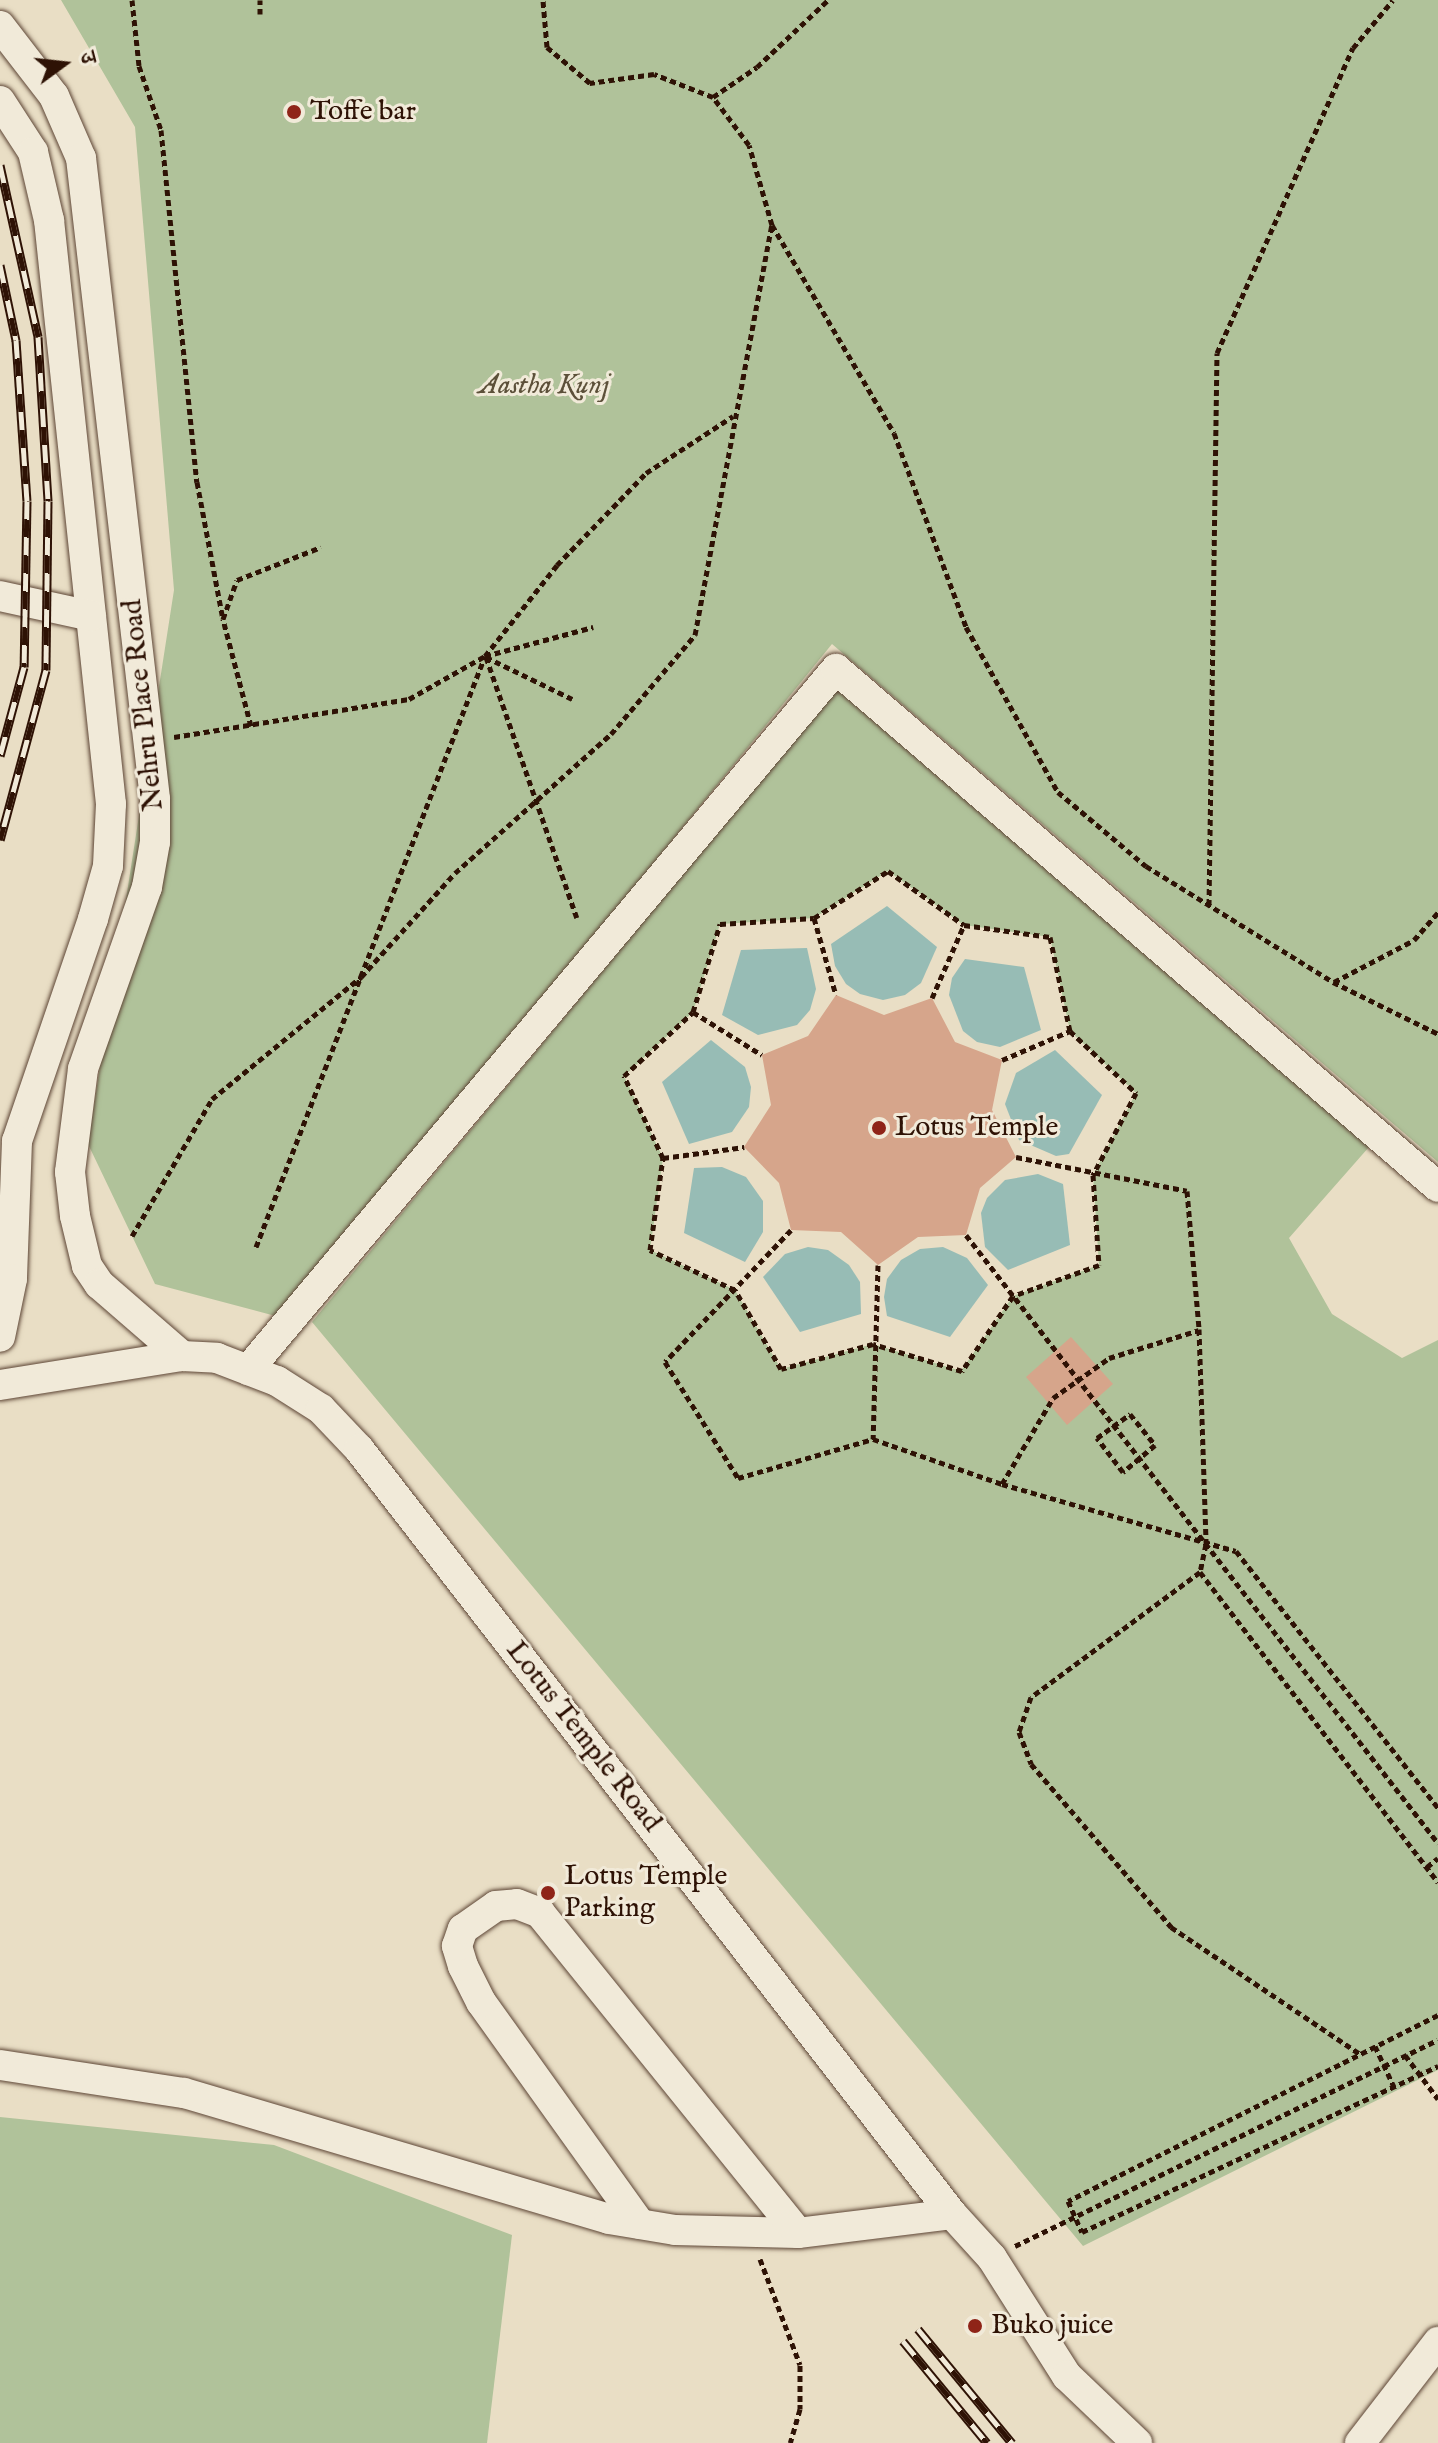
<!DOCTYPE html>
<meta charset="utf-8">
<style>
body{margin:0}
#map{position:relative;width:1438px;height:2443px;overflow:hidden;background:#e9dec5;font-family:"IM FELL English","Noto Serif Devanagari",serif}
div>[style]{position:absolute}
.green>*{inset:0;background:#b0c29a}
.water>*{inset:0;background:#97bcb5}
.building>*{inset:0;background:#d6a58b}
.path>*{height:5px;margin-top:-2.5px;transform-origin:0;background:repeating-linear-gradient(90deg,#2e1205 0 6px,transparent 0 10px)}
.roads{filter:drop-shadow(0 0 2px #5d4535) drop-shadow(0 0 2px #5d4535)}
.minor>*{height:30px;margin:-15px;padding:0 15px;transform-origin:15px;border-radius:15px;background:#f1ead9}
.rail>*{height:9px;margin-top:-4.5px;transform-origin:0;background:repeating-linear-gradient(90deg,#f1ead9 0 18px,#2e1205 0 36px);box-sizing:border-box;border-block:2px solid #2e1205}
.dots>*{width:22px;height:22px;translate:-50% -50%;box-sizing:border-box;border:4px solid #f1ead9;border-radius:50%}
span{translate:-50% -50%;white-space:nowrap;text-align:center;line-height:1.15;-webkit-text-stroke:6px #f1ead9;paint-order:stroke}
.poi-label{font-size:28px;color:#2e1205}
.left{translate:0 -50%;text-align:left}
.park-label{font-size:28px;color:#5c5039;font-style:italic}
.street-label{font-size:28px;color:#2e1205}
.north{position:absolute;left:24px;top:24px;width:80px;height:80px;-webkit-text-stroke:6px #f1ead9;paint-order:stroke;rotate:75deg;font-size:22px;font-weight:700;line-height:32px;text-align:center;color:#2e1205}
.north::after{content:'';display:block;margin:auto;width:28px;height:36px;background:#2e1205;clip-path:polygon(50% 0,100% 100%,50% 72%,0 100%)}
</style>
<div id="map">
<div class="green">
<div style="clip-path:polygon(61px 0,1438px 0,1438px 1162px,832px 644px,283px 1318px,155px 1284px,88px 1144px,174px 590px,135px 127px)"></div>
<div style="clip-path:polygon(evenodd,836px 689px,1369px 1147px,1289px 1238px,1332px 1314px,1402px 1358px,1438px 1340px,1438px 2070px,1083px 2246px,312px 1322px,836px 689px,888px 871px,964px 925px,1050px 937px,1070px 1031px,1136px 1093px,1093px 1175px,1099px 1265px,1013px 1296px,961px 1371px,873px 1344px,781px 1369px,735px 1290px,650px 1250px,663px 1158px,624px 1076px,693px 1012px,720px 924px,814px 918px,888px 871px)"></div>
<div style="clip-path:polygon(0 2117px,274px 2145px,512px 2235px,487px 2443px,0 2443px)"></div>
</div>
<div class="water">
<div style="clip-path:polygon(887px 906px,937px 947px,921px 983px,905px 995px,883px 1000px,860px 994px,846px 984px,835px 966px,831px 944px)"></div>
<div style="clip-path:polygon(807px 948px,816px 989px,810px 1010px,797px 1025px,758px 1035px,722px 1015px,741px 950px)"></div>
<div style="clip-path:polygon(965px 959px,1024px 967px,1041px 1030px,1000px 1047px,977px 1042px,963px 1031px,949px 995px,952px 978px)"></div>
<div style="clip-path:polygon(711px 1040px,745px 1067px,751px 1087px,749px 1107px,732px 1132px,689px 1144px,662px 1082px)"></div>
<div style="clip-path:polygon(1055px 1050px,1102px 1095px,1069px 1154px,1056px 1156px,1019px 1140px,1005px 1104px,1016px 1073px)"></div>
<div style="clip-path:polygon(722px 1167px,746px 1177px,763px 1201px,763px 1232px,745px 1262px,684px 1233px,694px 1168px)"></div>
<div style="clip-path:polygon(1038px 1174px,1063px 1184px,1070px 1245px,1008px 1270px,985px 1247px,981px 1213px,987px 1198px,1005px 1180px)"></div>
<div style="clip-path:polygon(808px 1247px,828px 1250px,849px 1265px,860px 1282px,861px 1314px,800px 1332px,763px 1277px,785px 1254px)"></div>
<div style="clip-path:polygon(943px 1247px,967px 1258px,988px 1285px,950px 1337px,887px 1316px,884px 1297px,887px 1279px,901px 1260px,920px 1249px)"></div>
</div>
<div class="building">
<div style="clip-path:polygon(836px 995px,884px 1015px,932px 998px,955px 1042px,1002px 1060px,992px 1110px,1016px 1157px,980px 1188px,966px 1235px,918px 1237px,878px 1265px,841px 1232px,791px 1230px,779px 1183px,744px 1147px,771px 1105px,762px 1055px,808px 1036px)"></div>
<div style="clip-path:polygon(1071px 1337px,1113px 1384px,1067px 1425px,1026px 1377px)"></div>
</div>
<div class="path">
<div style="left:132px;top:0;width:66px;rotate:83.9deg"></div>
<div style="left:139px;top:66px;width:68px;rotate:71deg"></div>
<div style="left:161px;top:130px;width:354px;rotate:84.2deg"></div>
<div style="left:197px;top:482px;width:139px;rotate:79.3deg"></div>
<div style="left:260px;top:14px;width:14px;rotate:-90deg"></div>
<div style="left:713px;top:97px;width:53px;rotate:-34.3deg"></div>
<div style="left:757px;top:67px;width:98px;rotate:-43.3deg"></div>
<div style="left:772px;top:225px;width:241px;rotate:59.6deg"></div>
<div style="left:894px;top:433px;width:207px;rotate:69.6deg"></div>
<div style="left:966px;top:627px;width:189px;rotate:60.9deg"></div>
<div style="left:1058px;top:792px;width:115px;rotate:40.1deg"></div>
<div style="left:1146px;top:866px;width:220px;rotate:31.8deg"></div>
<div style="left:1333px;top:982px;width:117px;rotate:26.3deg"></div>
<div style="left:486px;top:657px;width:276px;rotate:70.8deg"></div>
<div style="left:486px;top:657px;width:96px;rotate:26deg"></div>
<div style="left:251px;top:726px;width:111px;rotate:-104.7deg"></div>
<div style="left:223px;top:619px;width:41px;rotate:-70.3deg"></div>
<div style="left:237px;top:580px;width:90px;rotate:-21.4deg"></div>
<div style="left:174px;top:737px;width:238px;rotate:-9.2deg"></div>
<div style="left:409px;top:699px;width:87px;rotate:-29.5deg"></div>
<div style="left:485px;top:656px;width:112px;rotate:-15deg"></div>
<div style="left:888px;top:871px;width:93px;rotate:35.4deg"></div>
<div style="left:964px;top:925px;width:87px;rotate:7.9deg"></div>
<div style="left:1050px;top:937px;width:96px;rotate:78deg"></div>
<div style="left:1070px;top:1031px;width:91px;rotate:43.2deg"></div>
<div style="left:1136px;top:1093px;width:93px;rotate:117.7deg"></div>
<div style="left:1093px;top:1175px;width:90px;rotate:86.2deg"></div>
<div style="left:1099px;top:1265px;width:91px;rotate:160.2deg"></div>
<div style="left:1013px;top:1296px;width:91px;rotate:124.2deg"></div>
<div style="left:962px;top:1371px;width:93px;rotate:-163.1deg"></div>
<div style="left:873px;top:1344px;width:95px;rotate:164.8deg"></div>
<div style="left:781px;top:1369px;width:91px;rotate:-120.2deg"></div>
<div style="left:735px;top:1290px;width:94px;rotate:-154.8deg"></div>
<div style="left:650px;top:1250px;width:93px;rotate:-82deg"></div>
<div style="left:663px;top:1158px;width:91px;rotate:-115.4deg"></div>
<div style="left:624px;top:1076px;width:94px;rotate:-42.8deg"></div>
<div style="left:693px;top:1012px;width:92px;rotate:-72.9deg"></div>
<div style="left:720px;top:924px;width:94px;rotate:-3.7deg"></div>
<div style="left:814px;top:918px;width:88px;rotate:-32.4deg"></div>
<div style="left:1209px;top:905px;width:552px;rotate:-89.17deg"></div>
<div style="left:1217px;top:353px;width:334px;rotate:-66deg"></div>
<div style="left:1353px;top:48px;width:62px;rotate:-50.2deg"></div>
<div style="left:814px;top:918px;width:80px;rotate:74.1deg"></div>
<div style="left:1334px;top:982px;width:90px;rotate:-27.7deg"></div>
<div style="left:1414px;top:940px;width:37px;rotate:-49deg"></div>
<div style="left:932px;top:998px;width:80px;rotate:-66.3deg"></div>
<div style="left:693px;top:1012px;width:81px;rotate:31.9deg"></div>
<div style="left:1002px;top:1060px;width:74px;rotate:-23.1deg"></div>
<div style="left:1016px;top:1157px;width:174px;rotate:11.2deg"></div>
<div style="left:1187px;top:1191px;width:139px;rotate:85deg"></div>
<div style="left:1199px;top:1329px;width:215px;rotate:88.1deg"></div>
<div style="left:1206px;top:1544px;width:29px;rotate:102deg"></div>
<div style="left:1200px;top:1572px;width:210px;rotate:143.5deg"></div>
<div style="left:1031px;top:1697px;width:37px;rotate:109deg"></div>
<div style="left:1019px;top:1732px;width:34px;rotate:69deg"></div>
<div style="left:1031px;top:1764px;width:215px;rotate:49.3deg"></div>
<div style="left:1171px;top:1927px;width:228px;rotate:33.9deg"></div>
<div style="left:663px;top:1158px;width:82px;rotate:-7.7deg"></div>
<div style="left:791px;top:1230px;width:182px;rotate:133.7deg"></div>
<div style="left:665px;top:1362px;width:137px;rotate:57.8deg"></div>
<div style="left:738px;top:1478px;width:141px;rotate:-16.1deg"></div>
<div style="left:966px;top:1235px;width:770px;rotate:52.18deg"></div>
<div style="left:132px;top:1236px;width:159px;rotate:-59.7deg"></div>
<div style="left:212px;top:1099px;width:193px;rotate:-39.3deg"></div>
<div style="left:361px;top:977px;width:140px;rotate:-47.9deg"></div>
<div style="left:455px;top:873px;width:209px;rotate:-41.7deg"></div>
<div style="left:611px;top:734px;width:130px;rotate:-49.7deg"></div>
<div style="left:695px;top:635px;width:417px;rotate:-79.4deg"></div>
<div style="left:772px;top:225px;width:83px;rotate:-106deg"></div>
<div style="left:749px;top:145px;width:60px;rotate:-126.9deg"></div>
<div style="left:713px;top:97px;width:63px;rotate:-158.7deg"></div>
<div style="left:654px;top:74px;width:65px;rotate:172deg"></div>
<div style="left:590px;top:83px;width:56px;rotate:-140.1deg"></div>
<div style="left:547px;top:47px;width:47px;rotate:-94.9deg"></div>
<div style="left:256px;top:1247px;width:634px;rotate:-68.82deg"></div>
<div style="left:485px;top:656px;width:116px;rotate:-51.6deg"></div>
<div style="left:557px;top:565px;width:128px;rotate:-45.9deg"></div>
<div style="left:646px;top:473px;width:104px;rotate:-33.2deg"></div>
<div style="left:878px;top:1265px;width:174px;rotate:91.6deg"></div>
<div style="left:873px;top:1439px;width:137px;rotate:19.2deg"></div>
<div style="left:1002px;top:1484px;width:243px;rotate:16deg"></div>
<div style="left:1236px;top:1551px;width:327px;rotate:51.8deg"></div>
<div style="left:1130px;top:1414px;width:40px;rotate:51deg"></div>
<div style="left:1155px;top:1445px;width:42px;rotate:139.8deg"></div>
<div style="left:1123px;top:1472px;width:43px;rotate:-127.4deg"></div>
<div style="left:1097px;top:1438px;width:41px;rotate:-36deg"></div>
<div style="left:1002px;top:1484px;width:100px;rotate:-59.3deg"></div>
<div style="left:1053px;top:1398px;width:69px;rotate:-35.5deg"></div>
<div style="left:1109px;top:1358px;width:94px;rotate:-17.3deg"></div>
<div style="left:1200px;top:1572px;width:391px;rotate:52.5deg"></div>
<div style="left:1427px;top:1867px;width:14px;rotate:-39deg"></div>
<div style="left:1438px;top:2015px;width:414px;rotate:153.3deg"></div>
<div style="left:1068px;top:2201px;width:34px;rotate:66deg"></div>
<div style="left:1082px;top:2232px;width:393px;rotate:-25deg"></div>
<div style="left:1375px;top:2046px;width:45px;rotate:65.1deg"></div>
<div style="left:1405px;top:2055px;width:55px;rotate:53.1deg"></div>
<div style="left:1015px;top:2246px;width:470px;rotate:-26deg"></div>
<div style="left:760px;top:2259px;width:113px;rotate:69.3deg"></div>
<div style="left:800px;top:2365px;width:44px;rotate:90deg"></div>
<div style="left:800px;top:2409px;width:35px;rotate:106deg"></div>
</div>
<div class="roads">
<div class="minor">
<div style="left:0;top:26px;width:88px;rotate:52.4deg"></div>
<div style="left:54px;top:96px;width:68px;rotate:66.5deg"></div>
<div style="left:81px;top:158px;width:645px;rotate:83.41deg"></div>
<div style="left:155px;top:799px;width:43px;rotate:90deg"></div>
<div style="left:155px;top:842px;width:46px;rotate:100.1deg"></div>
<div style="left:147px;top:887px;width:193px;rotate:109.4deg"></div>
<div style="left:83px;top:1069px;width:104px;rotate:97.2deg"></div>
<div style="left:70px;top:1172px;width:44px;rotate:83.5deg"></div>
<div style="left:75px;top:1216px;width:51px;rotate:76.5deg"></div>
<div style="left:87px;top:1266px;width:22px;rotate:56deg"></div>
<div style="left:99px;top:1284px;width:110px;rotate:40.9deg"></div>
<div style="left:0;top:101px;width:61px;rotate:57.1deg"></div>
<div style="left:33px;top:152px;width:70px;rotate:76.8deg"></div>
<div style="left:49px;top:220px;width:587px;rotate:83.94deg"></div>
<div style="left:111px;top:804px;width:62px;rotate:92.8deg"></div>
<div style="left:108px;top:866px;width:55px;rotate:105.8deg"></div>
<div style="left:93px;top:919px;width:235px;rotate:108.9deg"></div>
<div style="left:17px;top:1141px;width:138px;rotate:92.1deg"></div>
<div style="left:12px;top:1279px;width:59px;rotate:101.7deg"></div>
<div style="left:0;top:596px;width:93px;rotate:12.4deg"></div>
<div style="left:248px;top:1370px;width:915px;rotate:-50.01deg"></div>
<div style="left:836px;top:669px;width:794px;rotate:40.71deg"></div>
<div style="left:0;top:1385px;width:184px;rotate:-9.1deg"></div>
<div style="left:182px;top:1356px;width:35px;rotate:3deg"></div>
<div style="left:217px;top:1358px;width:64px;rotate:21deg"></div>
<div style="left:277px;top:1381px;width:52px;rotate:32.5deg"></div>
<div style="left:321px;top:1409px;width:55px;rotate:46.5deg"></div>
<div style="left:359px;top:1449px;width:968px;rotate:52.22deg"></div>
<div style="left:952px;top:2214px;width:59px;rotate:47.7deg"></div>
<div style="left:992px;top:2258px;width:140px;rotate:57.6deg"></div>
<div style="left:1067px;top:2376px;width:97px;rotate:43.7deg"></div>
<div style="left:0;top:2065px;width:186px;rotate:8.7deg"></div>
<div style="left:184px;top:2093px;width:443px;rotate:16.5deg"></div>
<div style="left:609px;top:2219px;width:67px;rotate:9.5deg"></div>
<div style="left:675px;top:2230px;width:123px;rotate:1.4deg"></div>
<div style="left:798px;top:2233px;width:155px;rotate:-7deg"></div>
<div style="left:640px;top:2224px;width:273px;rotate:-125.6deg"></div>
<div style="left:481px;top:2002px;width:40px;rotate:-116.6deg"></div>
<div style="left:463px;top:1966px;width:21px;rotate:-107deg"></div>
<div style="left:457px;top:1946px;width:18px;rotate:-71deg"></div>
<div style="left:463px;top:1929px;width:40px;rotate:-34.9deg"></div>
<div style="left:496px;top:1906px;width:21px;rotate:-5deg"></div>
<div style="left:517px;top:1904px;width:25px;rotate:21deg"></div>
<div style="left:540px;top:1913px;width:411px;rotate:51.1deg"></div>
<div style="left:1360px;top:2443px;width:128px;rotate:-52.3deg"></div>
</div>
</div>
<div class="rail">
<div style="left:0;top:165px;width:176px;rotate:77.5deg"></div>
<div style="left:38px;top:337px;width:164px;rotate:86.5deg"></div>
<div style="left:48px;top:501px;width:169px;rotate:90.7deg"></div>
<div style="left:46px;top:670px;width:176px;rotate:105.1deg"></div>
<div style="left:0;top:265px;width:77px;rotate:78deg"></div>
<div style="left:16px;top:340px;width:161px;rotate:86.1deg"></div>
<div style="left:27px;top:501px;width:166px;rotate:91deg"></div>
<div style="left:24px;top:667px;width:92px;rotate:105.1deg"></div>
<div style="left:918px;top:2329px;width:148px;rotate:50.5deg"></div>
<div style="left:903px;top:2341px;width:132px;rotate:50.5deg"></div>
</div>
<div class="dots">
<div style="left:294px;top:112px;background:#8f2418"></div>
<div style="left:879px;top:1128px;background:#8f2418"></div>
<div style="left:548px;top:1893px;background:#8f2418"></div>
<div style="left:975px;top:2326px;background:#8f2418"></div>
</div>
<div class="poi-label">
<span class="left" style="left:310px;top:112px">Toffe bar</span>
<span class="left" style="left:895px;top:1128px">Lotus Temple</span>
<span class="left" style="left:564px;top:1893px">Lotus Temple<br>Parking</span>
<span class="left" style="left:991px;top:2326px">Buko juice</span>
</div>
<div class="park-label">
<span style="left:544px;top:386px">Aastha Kunj</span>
</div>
<div class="street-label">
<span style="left:144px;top:705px;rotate:-96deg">Nehru Place Road</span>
<span style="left:583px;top:1737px;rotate:52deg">Lotus Temple Road</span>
</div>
<div class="north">उ</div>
</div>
